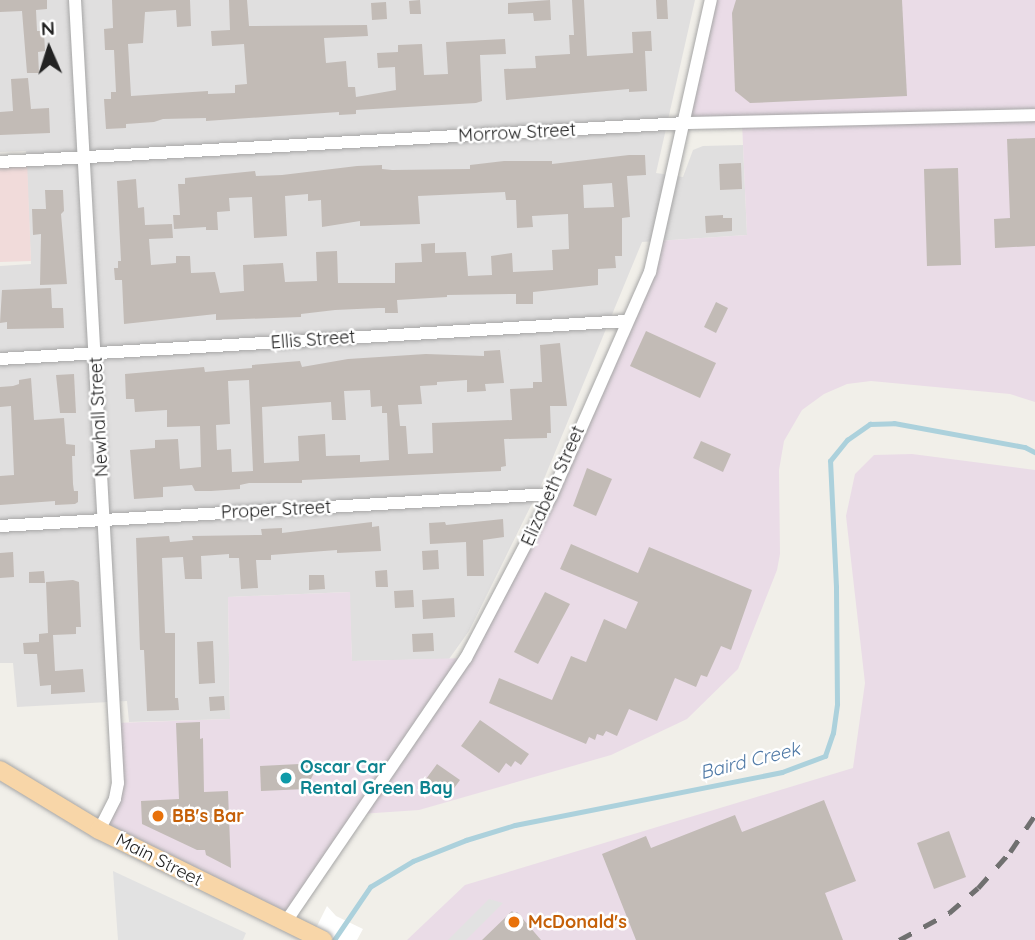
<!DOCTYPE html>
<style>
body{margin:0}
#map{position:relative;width:1035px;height:940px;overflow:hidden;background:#f1efe9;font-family:Quicksand,sans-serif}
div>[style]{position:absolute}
.residential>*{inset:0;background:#e0dfdf}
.commercial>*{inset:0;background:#f1dbda}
.industrial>*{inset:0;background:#eadce7}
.parking>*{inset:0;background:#e2e2e2}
.pier>*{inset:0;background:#fff}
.stream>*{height:4.5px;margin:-2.25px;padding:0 2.25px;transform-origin:2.25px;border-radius:2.25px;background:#acd1dc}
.building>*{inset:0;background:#c2bbb6}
.roads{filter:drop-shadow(0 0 2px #a6a6a6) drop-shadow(0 0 2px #a6a6a6)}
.street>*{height:12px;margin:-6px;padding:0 6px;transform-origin:6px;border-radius:6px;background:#fff}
.primary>*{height:18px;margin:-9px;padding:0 9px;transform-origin:9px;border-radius:9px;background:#f8d6a8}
.rail>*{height:4.5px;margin-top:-2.25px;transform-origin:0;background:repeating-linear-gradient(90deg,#707070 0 14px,transparent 0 28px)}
.dots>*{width:19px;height:19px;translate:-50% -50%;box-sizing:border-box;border:4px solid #fff;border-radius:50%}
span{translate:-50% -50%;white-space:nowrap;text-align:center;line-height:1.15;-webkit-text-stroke:5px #fff;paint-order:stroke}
.street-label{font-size:18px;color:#222}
.culture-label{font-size:18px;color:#0d838f;font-weight:700}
.left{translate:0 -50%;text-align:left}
.food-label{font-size:18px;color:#c56008;font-weight:700}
.water-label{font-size:19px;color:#4f79a6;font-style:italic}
.north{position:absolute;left:14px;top:14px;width:70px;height:70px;-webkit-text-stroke:5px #fff;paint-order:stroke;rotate:357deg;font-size:19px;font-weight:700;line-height:28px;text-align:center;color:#222}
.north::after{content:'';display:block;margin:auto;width:24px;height:32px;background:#222;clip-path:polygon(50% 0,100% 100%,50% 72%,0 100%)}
</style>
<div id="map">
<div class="residential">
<div style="clip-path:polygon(0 0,695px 0,656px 173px,683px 177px,693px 150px,703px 146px,743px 145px,747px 235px,642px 242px,544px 479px,469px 631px,449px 659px,352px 661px,349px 592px,228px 597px,230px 719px,129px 722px,127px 701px,17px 707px,13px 663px,0 663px,0 266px,31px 264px,26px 151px,0 152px)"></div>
</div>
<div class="commercial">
<div style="clip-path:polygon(27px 161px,31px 261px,0 262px,0 162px)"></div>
</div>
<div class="industrial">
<div style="clip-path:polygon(711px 0,1035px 0,1035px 402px,1010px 394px,871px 381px,847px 384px,824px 394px,802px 410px,784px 441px,779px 470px,780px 554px,777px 570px,738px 669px,687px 719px,611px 755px,419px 810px,360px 814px,285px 923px,99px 830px,115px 799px,115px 723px,230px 719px,228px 597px,350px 592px,352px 661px,467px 658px,510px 579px,657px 241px,747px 235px,742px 122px,684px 123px)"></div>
<div style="clip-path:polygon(912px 454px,1035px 470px,1035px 940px,407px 940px,465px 885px,853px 768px,865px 683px,846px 516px,855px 474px,874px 455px)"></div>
</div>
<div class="parking">
<div style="clip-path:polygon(113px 871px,246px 933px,243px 940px,118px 940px)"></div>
<div style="clip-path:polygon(489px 899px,503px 903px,466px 940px,448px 940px)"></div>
</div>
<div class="pier">
<div style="clip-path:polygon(327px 906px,336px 916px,363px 929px,357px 940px,310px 940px)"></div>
</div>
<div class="stream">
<div style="left:334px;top:940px;width:64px;rotate:-55.8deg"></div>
<div style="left:370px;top:887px;width:50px;rotate:-31.2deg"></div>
<div style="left:413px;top:861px;width:57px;rotate:-21.6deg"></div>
<div style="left:466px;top:840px;width:51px;rotate:-17deg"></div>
<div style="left:515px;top:825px;width:272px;rotate:-11.2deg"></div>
<div style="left:782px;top:772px;width:46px;rotate:-20.4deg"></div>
<div style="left:825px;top:756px;width:24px;rotate:-71deg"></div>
<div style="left:833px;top:733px;width:29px;rotate:-82deg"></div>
<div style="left:837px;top:704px;width:117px;rotate:-90.5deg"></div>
<div style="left:836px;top:587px;width:126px;rotate:-92.7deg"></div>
<div style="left:830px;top:461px;width:27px;rotate:-51deg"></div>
<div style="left:847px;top:440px;width:28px;rotate:-35deg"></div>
<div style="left:870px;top:424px;width:24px;rotate:-2deg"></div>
<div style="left:894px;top:423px;width:133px;rotate:10.4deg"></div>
<div style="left:1025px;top:447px;width:11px;rotate:27deg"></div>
</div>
<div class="building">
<div style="clip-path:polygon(0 0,47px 0,47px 9px,36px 10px,37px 31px,44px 31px,45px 51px,38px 52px,39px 73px,27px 73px,22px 11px,0 12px)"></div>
<div style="clip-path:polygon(112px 0,190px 0,191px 26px,177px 27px,176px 10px,145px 12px,143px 43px,128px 44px,131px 96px,208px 91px,208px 94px,235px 93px,235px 85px,247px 84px,244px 44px,212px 46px,211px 31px,230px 30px,229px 0,247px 0,249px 26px,367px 25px,368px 36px,324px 38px,326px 63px,346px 61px,348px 87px,355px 87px,356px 97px,396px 90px,395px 67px,378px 68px,377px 53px,398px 52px,398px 45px,422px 44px,424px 75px,448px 74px,446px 42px,505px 39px,506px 54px,480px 55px,482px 101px,476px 103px,356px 110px,356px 114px,339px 115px,339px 112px,206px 121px,206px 118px,163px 119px,154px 122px,126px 124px,126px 128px,106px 129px,104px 99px,111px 99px,111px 92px,116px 92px,114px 50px,105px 50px,104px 29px,113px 28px)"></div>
<div style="clip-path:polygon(420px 0,421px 14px,410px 14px,409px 1px)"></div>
<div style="clip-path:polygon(550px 0,551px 20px,534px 21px,533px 13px,508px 14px,508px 3px)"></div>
<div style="clip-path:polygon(572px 0,584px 0,587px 56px,633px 53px,632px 32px,651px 31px,652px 51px,645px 51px,647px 91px,629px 92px,629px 89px,506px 100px,504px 69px,536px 68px,535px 56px,570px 54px,569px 35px,574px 35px)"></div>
<div style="clip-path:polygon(656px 0,667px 0,668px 19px,657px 19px)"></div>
<div style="clip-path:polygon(736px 0,902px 0,907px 96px,750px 103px,735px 91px,732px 13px)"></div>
<div style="clip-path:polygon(386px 2px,387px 19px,372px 20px,371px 3px)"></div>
<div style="clip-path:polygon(28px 78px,31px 109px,49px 108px,50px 133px,0 135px,0 112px,13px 111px,11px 79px)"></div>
<div style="clip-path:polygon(1035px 138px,1035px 246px,995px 248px,994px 219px,1010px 218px,1007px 139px)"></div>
<div style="clip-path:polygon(evenodd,629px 155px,645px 155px,646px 175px,627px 176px,630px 217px,622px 218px,622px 256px,615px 256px,616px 268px,598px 269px,598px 285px,533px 292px,533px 304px,516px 304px,516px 294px,447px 295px,447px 297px,397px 300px,398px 313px,385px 313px,385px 308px,379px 308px,335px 310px,301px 314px,301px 317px,216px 320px,216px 314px,124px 324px,122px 280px,115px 280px,114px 268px,118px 268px,118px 261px,121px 261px,117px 181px,136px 179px,138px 208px,144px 207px,145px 225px,172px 224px,173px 238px,149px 239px,151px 265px,176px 263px,176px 256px,190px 256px,191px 273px,215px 272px,220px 293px,244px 291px,243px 265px,283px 263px,285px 282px,317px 281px,316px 252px,337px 251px,338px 283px,395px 283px,395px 263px,422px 262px,421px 244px,435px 243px,435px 253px,466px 252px,468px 276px,492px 275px,491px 256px,512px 253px,513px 272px,553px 270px,552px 250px,569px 249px,568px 214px,532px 216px,533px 227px,517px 228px,516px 200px,506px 200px,505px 192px,418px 196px,420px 224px,360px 226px,360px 221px,322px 227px,321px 200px,308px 201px,308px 194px,285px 196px,287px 236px,254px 238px,252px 197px,229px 198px,230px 211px,217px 212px,218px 230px,206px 230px,206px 227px,174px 229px,173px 215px,180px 215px,178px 184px,185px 184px,185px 178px,255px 171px,256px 176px,282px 175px,357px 166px,382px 165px,382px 169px,392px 170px,470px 169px,470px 165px,504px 161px,552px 161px,552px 164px,629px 155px,612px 183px,614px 207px,584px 208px,583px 185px,612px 183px)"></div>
<div style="clip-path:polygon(741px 163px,742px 189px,720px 190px,719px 164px)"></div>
<div style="clip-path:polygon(958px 168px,961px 265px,927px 266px,924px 169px)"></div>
<div style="clip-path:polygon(45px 190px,63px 190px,64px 211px,61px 214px,67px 284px,40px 285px,41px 234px,33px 235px,32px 209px,46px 209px)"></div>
<div style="clip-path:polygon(723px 215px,723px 218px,732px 218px,732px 231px,706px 233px,705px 216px)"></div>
<div style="clip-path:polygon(51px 288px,52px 308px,63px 308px,64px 328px,7px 329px,7px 322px,0 323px,2px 290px)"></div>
<div style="clip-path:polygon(716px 302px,728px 308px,716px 333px,704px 327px)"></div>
<div style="clip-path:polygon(646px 331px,716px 363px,700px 398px,630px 366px)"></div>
<div style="clip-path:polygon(evenodd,560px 343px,567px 406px,550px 406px,551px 433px,547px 433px,547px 438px,504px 439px,506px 466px,501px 467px,501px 471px,302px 480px,302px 483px,249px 483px,240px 485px,240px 489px,211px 491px,195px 491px,192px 485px,163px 487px,163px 497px,134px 499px,130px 450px,155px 448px,155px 440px,178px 439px,180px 469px,201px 467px,200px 426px,167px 427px,167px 410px,135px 412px,134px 399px,126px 399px,125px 374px,204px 367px,205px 372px,228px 370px,252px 368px,252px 365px,300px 361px,302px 367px,348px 359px,426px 354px,484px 356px,484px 351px,500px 350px,504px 383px,485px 384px,486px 391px,467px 392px,467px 380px,437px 382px,437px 385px,420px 386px,422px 404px,398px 405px,400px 426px,406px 426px,408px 454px,433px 453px,432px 423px,512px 420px,510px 389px,533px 388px,533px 382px,542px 382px,540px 345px,560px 343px,249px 380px,253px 471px,232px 472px,231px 449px,217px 450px,216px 425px,230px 424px,228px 381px,249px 380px,560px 343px,370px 390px,371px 407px,382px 406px,382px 413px,387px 413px,389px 460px,360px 462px,360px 455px,326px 456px,325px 434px,298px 436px,299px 461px,264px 463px,262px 407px,331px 402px,332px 420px,346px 420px,344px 391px,370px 390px)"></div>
<div style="clip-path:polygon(74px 374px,76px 413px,60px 413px,56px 375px)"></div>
<div style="clip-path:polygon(31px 378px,34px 420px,64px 418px,66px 444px,75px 445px,75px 456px,72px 456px,73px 484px,74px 491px,78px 491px,78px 502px,75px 504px,55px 505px,55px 501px,0 505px,0 476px,14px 475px,11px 406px,0 407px,0 387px,13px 386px,19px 384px,19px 380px)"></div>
<div style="clip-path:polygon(701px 441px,731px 454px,723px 472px,693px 458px)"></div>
<div style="clip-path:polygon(587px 468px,612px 479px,596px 516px,573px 506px)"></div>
<div style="clip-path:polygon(503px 519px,504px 537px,483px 540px,484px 576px,467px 576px,466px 542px,430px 544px,429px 523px,445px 522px,446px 525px)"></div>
<div style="clip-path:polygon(372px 522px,372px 527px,379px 526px,381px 551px,337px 553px,337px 550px,271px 555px,271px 560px,256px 560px,258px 588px,241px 589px,239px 558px,229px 558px,229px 554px,201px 556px,202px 579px,185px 579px,183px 557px,162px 558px,165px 633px,175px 633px,175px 698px,178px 698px,179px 710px,147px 711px,144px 650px,140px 650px,136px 538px,169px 536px,170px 542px,193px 540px,192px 536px,262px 535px,261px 529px,282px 528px,282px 533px)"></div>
<div style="clip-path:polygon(571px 544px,638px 573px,649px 547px,752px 590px,731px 650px,721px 646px,707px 677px,701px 675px,696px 687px,675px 678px,657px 721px,629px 709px,617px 736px,606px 731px,603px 736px,597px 734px,595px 740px,589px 737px,586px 744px,489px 703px,499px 678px,552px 700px,571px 656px,586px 662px,604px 619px,626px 629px,638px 602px,560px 569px)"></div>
<div style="clip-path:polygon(438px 550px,439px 569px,423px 570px,422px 551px)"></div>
<div style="clip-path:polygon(13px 552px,14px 577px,0 578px,0 553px)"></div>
<div style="clip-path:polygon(387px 570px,388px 587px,376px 587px,375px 571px)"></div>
<div style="clip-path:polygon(44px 571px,45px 583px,29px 583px,29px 572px)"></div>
<div style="clip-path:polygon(309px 575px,324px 575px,325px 589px,309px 590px)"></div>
<div style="clip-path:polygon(73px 580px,79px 582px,81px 627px,76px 627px,76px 634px,53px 635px,55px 671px,83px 669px,85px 692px,51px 694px,51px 685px,40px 686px,37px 654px,24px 654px,23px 643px,39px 642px,39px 634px,48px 633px,46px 582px)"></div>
<div style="clip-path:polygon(413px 590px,414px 607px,395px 608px,394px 591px)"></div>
<div style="clip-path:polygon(545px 592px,570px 604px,538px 664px,514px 652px)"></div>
<div style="clip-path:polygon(454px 598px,455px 617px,423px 619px,422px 600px)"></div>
<div style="clip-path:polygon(433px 633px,434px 651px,413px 652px,412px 634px)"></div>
<div style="clip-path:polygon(213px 641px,215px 683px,199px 684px,197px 642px)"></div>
<div style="clip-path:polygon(224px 696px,225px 710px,210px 711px,209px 697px)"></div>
<div style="clip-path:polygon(480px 720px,529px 754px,521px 765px,515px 761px,511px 767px,506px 763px,499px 773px,461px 746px)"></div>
<div style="clip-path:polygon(200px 722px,200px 739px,203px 738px,204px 792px,228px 791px,231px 868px,206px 855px,205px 850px,197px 850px,142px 824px,141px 801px,179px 799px,176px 723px)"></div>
<div style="clip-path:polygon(319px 763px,306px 789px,261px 791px,260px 766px)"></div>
<div style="clip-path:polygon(437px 764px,460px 780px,452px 791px,444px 786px,442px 790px,426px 779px)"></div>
<div style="clip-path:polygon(824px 800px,856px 881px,825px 893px,843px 940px,636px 940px,602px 854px,646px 836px,651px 848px,735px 815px,742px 832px)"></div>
<div style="clip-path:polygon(949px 831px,966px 877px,934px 889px,917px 843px)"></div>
<div style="clip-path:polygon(512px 911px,515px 914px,517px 912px,541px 940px,482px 940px)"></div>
</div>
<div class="roads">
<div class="street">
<div style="left:75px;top:0;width:784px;rotate:86.86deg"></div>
<div style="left:118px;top:783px;width:16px;rotate:101deg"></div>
<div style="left:115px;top:799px;width:35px;rotate:117deg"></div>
<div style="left:0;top:162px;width:685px;rotate:-3.26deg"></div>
<div style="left:684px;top:123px;width:351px;rotate:-1.3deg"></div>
<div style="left:0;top:359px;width:627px;rotate:-3.47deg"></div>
<div style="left:0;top:526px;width:553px;rotate:-3.32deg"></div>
<div style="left:285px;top:923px;width:321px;rotate:-55.7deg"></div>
<div style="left:466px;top:658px;width:185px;rotate:-62.3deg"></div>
<div style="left:552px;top:494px;width:243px;rotate:-66.2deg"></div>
<div style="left:650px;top:272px;width:279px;rotate:-77.4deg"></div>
</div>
<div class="primary">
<div style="left:0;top:770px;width:116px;rotate:31.2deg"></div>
<div style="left:99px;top:830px;width:250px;rotate:26.2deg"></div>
</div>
</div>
<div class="rail">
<div style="left:899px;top:940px;width:57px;rotate:-28.4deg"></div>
<div style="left:949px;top:913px;width:38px;rotate:-41deg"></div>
<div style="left:978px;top:888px;width:48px;rotate:-48.4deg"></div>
<div style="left:1010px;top:852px;width:45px;rotate:-56deg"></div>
</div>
<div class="dots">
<div style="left:286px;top:778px;background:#0f9aa8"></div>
<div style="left:158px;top:816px;background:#e8710a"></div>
<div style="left:514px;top:922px;background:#e8710a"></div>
</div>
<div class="street-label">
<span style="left:517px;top:133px;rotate:-3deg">Morrow Street</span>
<span style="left:313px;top:340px;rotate:-4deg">Ellis Street</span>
<span style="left:99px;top:417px;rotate:-93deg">Newhall Street</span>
<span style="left:553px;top:486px;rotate:-66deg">Elizabeth Street</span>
<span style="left:276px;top:510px;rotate:-3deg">Proper Street</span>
<span style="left:159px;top:860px;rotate:27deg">Main Street</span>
</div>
<div class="culture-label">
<span class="left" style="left:300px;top:778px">Oscar Car<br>Rental Green Bay</span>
</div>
<div class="food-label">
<span class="left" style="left:172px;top:816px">BB's Bar</span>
<span class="left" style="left:528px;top:922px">McDonald's</span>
</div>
<div class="water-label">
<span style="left:750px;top:761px;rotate:-14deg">Baird Creek</span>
</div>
<div class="north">N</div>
</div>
